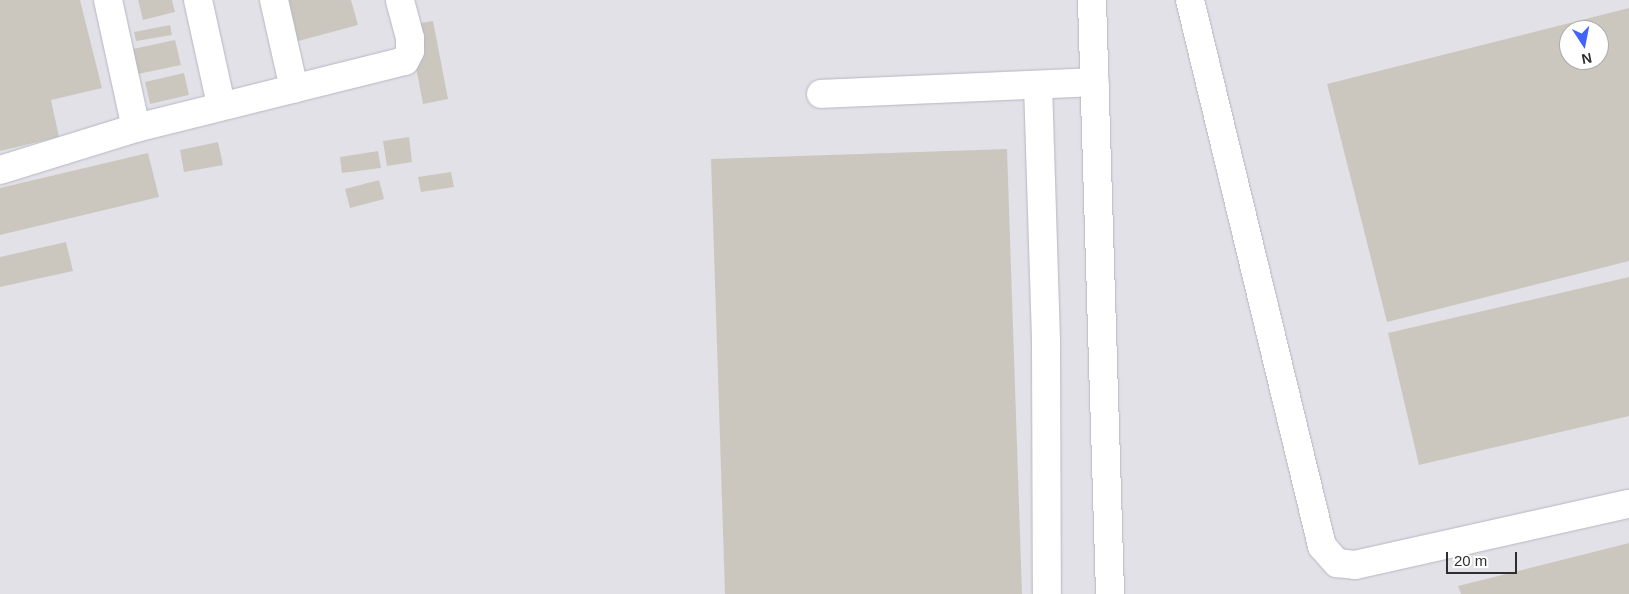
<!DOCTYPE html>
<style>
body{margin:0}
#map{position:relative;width:1629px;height:594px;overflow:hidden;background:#efe9e1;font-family:Arial,sans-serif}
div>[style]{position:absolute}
.industrial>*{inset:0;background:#e3e1e8}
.building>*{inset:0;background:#cbc7bf}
.roads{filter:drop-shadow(0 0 1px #b4b7c1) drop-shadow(0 0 1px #b4b7c1)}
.minor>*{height:28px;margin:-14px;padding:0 14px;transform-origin:14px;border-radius:14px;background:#fff}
span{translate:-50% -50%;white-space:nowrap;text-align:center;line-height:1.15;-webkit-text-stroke:4px #fff;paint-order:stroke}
.north{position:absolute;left:1559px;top:20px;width:50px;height:50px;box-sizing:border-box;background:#fff;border:1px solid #ababab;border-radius:50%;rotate:169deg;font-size:14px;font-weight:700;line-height:20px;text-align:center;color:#2e2e2e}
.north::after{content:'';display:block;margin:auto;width:18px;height:22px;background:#4264fb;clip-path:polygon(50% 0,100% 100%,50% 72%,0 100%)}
.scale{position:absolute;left:1446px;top:552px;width:71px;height:22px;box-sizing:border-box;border:2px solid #2e2e2e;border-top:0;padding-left:6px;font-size:15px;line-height:18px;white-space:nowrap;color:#2e2e2e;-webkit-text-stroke:4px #fff;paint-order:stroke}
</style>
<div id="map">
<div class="industrial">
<div style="clip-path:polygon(evenodd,0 0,1629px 0,1629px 594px,0 594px,0 0,1569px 30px,1599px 30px,1599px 60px,1569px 60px,1569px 30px)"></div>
</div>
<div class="building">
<div style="clip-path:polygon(0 0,80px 0,102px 88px,51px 100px,59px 137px,0 151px)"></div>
<div style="clip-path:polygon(138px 0,172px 0,175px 12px,143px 20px)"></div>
<div style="clip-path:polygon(279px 0,351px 0,358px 25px,291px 43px)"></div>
<div style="clip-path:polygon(evenodd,1629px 8px,1629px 261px,1387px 322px,1327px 84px,1629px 8px,1569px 30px,1599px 30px,1599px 60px,1569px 60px,1569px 30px)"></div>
<div style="clip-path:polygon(433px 21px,448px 99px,423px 104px,408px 25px)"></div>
<div style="clip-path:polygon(170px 25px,172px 35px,136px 41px,134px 32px)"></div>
<div style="clip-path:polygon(175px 40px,181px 65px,138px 74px,133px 49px)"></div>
<div style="clip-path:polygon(184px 73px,189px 95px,150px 104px,145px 82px)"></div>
<div style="clip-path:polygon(409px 137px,412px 162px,387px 166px,383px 141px)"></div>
<div style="clip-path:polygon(218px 142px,223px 165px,184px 172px,180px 150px)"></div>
<div style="clip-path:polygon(1007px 149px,1022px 594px,725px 594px,711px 159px)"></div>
<div style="clip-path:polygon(378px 151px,381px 168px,342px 173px,340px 157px)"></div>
<div style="clip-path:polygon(148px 153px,159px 197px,0 235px,0 188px)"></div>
<div style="clip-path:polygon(451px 172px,454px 187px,421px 192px,418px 177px)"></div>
<div style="clip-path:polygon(379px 180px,384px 199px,350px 208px,345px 189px)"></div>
<div style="clip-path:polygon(66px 242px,73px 271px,0 287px,0 257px)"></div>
<div style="clip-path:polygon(1629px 277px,1629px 416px,1419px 465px,1388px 333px)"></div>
<div style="clip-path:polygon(1629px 543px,1629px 594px,1461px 594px,1458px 586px)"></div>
</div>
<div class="roads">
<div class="minor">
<div style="left:108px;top:0;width:131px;rotate:77.7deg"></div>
<div style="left:198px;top:0;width:107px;rotate:77.6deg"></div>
<div style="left:274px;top:0;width:91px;rotate:77.3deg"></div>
<div style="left:1092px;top:0;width:594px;rotate:88.26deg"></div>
<div style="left:1190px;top:0;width:562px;rotate:76.41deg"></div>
<div style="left:1322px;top:546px;width:23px;rotate:49deg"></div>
<div style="left:1337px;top:563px;width:18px;rotate:6deg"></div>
<div style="left:1355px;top:565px;width:281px;rotate:-12.6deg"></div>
<div style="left:1038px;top:85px;width:260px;rotate:88.2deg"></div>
<div style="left:1046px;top:345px;width:249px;rotate:89.8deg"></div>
<div style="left:821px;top:94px;width:274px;rotate:-2.5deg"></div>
<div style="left:0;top:170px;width:142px;rotate:-17.2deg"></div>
<div style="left:136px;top:128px;width:277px;rotate:-14deg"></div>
<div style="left:405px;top:61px;width:11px;rotate:-63deg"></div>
<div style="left:410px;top:51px;width:13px;rotate:-90deg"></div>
<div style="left:410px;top:38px;width:39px;rotate:-105deg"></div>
</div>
</div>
<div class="north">N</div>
<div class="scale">20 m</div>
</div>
